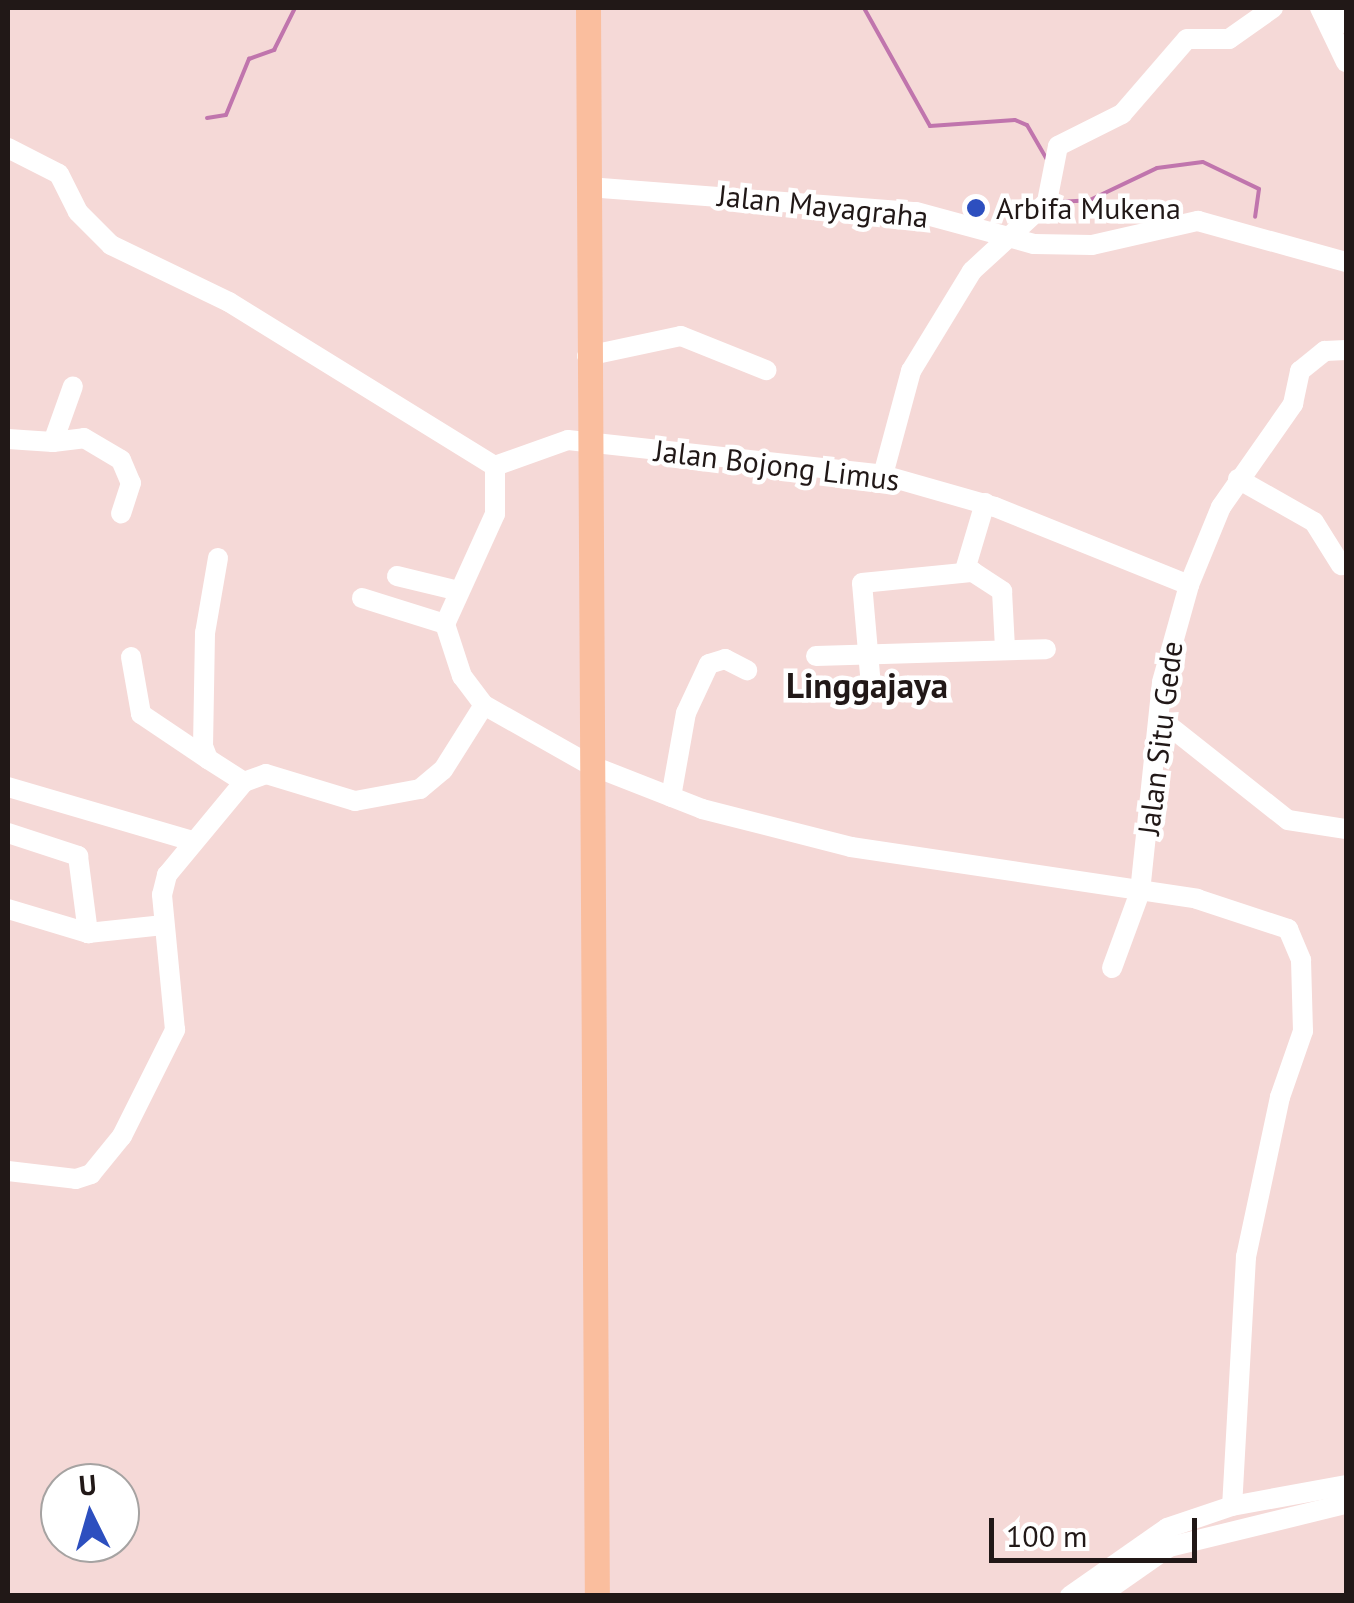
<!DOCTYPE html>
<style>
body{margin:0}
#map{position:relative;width:1354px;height:1603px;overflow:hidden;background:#f5d9d7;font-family:"PT Sans",sans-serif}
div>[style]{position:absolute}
.stream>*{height:4px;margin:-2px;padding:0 2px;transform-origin:2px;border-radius:2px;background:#c075ad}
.minor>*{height:20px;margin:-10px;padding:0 10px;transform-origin:10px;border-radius:10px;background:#fff}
.major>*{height:25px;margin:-12.5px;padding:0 12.5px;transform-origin:12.5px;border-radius:12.5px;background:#fabe9e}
.dots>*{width:28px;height:28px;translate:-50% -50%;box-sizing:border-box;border:5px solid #fff;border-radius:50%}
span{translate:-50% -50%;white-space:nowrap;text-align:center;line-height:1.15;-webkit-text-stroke:9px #fff;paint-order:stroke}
.street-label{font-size:30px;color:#211817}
.poi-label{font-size:30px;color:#211817}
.left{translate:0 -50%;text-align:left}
.quarter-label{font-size:35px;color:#211817;font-weight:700}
.frame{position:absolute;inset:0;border:10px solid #211817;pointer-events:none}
.north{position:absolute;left:40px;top:1463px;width:100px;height:100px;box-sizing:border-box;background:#fff;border:2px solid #a6a3a2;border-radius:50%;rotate:355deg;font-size:28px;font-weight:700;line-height:40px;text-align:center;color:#211817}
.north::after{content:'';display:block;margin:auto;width:35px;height:45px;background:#2d4fbf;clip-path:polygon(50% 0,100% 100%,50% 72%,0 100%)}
.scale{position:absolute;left:989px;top:1518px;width:208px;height:45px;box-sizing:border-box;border:5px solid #211817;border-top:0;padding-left:12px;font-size:30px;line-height:35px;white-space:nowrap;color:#211817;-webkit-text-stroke:8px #fff;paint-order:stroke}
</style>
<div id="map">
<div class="stream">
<div style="left:864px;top:8px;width:135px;rotate:60.8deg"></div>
<div style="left:930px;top:126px;width:85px;rotate:-4deg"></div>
<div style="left:1015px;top:120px;width:13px;rotate:23deg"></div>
<div style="left:1027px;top:125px;width:39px;rotate:60deg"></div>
<div style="left:207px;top:118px;width:19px;rotate:-9deg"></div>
<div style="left:226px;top:115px;width:61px;rotate:-67.7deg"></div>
<div style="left:249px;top:59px;width:27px;rotate:-20deg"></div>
<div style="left:274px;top:50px;width:47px;rotate:-63.4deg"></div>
<div style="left:1057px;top:202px;width:33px;rotate:-3deg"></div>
<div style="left:1090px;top:200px;width:74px;rotate:-25.5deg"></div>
<div style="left:1157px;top:168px;width:46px;rotate:-7.4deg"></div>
<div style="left:1203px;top:162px;width:62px;rotate:25.7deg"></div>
<div style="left:1259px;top:189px;width:28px;rotate:98deg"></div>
</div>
<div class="minor">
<div style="left:1320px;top:8px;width:60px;rotate:64.3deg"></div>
<div style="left:1339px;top:8px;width:17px;rotate:65deg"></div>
<div style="left:8px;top:148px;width:57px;rotate:27deg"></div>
<div style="left:59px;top:174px;width:42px;rotate:63.4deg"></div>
<div style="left:78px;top:212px;width:47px;rotate:45deg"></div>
<div style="left:111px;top:245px;width:131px;rotate:25.8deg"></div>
<div style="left:229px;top:302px;width:312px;rotate:31.7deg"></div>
<div style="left:495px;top:466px;width:48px;rotate:90deg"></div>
<div style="left:495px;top:514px;width:121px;rotate:114.4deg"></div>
<div style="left:445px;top:624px;width:55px;rotate:71.9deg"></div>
<div style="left:462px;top:676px;width:36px;rotate:53deg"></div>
<div style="left:484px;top:705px;width:122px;rotate:29.5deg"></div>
<div style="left:590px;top:765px;width:120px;rotate:21.4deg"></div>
<div style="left:702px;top:809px;width:154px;rotate:14.3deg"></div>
<div style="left:851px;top:847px;width:350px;rotate:8.5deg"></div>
<div style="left:1197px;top:899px;width:96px;rotate:18.2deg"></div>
<div style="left:1288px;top:929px;width:34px;rotate:67deg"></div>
<div style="left:1301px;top:960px;width:71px;rotate:88.4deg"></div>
<div style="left:1303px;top:1031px;width:70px;rotate:109.2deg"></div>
<div style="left:1280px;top:1097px;width:164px;rotate:102deg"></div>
<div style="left:1246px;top:1257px;width:249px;rotate:93.2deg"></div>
<div style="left:588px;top:187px;width:329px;rotate:4.4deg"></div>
<div style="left:916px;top:212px;width:122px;rotate:15.2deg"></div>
<div style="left:1034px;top:244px;width:58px;rotate:1deg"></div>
<div style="left:1092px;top:245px;width:109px;rotate:-12.8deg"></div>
<div style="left:1198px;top:221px;width:154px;rotate:15.5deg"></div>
<div style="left:587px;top:356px;width:96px;rotate:-12deg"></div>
<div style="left:681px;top:336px;width:92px;rotate:21.8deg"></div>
<div style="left:8px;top:439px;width:45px;rotate:3.8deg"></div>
<div style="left:53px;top:442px;width:59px;rotate:-70.3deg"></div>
<div style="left:53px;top:442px;width:31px;rotate:-7deg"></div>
<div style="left:84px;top:438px;width:43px;rotate:30.7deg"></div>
<div style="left:121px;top:460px;width:25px;rotate:67deg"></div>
<div style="left:131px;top:483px;width:32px;rotate:108deg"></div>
<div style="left:495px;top:466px;width:77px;rotate:-19.6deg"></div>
<div style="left:568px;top:440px;width:317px;rotate:6.3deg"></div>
<div style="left:883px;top:475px;width:116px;rotate:15.9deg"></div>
<div style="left:995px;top:507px;width:209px;rotate:21.9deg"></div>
<div style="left:883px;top:475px;width:108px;rotate:-74.9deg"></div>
<div style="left:911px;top:371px;width:117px;rotate:-58.6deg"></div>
<div style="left:972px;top:271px;width:102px;rotate:-42.6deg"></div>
<div style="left:1047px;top:202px;width:57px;rotate:-78.9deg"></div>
<div style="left:1058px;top:146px;width:72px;rotate:-26.6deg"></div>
<div style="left:1122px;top:114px;width:99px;rotate:-49.1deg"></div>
<div style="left:1187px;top:39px;width:42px"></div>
<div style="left:1229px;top:39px;width:54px;rotate:-35.2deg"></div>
<div style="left:1238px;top:479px;width:87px;rotate:29.5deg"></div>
<div style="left:1314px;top:522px;width:51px;rotate:57.9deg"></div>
<div style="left:218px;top:558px;width:76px;rotate:99.8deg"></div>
<div style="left:205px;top:633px;width:113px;rotate:91deg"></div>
<div style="left:203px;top:746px;width:14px;rotate:69deg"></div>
<div style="left:208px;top:759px;width:43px;rotate:32.6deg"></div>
<div style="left:965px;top:570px;width:70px;rotate:-73.4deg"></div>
<div style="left:397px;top:576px;width:60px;rotate:13.6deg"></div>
<div style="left:362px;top:598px;width:87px;rotate:17.4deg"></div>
<div style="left:816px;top:656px;width:230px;rotate:-1.7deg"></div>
<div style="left:131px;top:657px;width:58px;rotate:80deg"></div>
<div style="left:141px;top:714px;width:81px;rotate:33.9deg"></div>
<div style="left:871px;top:686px;width:103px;rotate:-95deg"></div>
<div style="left:862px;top:583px;width:112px;rotate:-5.7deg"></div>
<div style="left:973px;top:572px;width:35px;rotate:33deg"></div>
<div style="left:1002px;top:591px;width:57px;rotate:87deg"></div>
<div style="left:1163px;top:721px;width:159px;rotate:38.4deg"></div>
<div style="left:1288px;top:820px;width:59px;rotate:8.8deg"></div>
<div style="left:8px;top:787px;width:189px;rotate:16.3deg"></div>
<div style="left:671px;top:797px;width:85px;rotate:-79.9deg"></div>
<div style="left:686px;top:713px;width:54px;rotate:-64.9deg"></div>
<div style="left:709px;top:664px;width:17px;rotate:-17deg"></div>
<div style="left:725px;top:659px;width:25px;rotate:27deg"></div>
<div style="left:8px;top:833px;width:74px;rotate:18.2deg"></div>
<div style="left:78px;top:856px;width:78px;rotate:82.6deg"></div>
<div style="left:8px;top:909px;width:84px;rotate:16.7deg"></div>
<div style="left:88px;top:933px;width:76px;rotate:-6deg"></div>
<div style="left:1112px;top:968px;width:81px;rotate:-69.8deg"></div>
<div style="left:1140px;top:892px;width:211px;rotate:-84deg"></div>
<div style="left:1162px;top:682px;width:101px;rotate:-74.4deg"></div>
<div style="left:1189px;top:585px;width:84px;rotate:-67.7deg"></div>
<div style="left:1221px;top:507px;width:126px;rotate:-55deg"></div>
<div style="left:1293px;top:404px;width:34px;rotate:-78deg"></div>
<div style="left:1300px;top:371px;width:32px;rotate:-39deg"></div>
<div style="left:1325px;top:351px;width:21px;rotate:-3deg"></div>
<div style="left:8px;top:1171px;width:68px;rotate:6.7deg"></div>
<div style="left:76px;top:1179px;width:16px;rotate:-18deg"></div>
<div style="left:91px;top:1174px;width:49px;rotate:-50.8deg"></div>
<div style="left:122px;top:1136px;width:119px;rotate:-63.4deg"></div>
<div style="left:175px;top:1030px;width:136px;rotate:-95.5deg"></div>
<div style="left:162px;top:895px;width:21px;rotate:-76deg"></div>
<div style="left:167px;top:875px;width:121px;rotate:-50.4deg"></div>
<div style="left:244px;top:782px;width:23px;rotate:-20deg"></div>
<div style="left:266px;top:774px;width:93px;rotate:16.9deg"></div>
<div style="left:355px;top:801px;width:66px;rotate:-10.5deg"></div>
<div style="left:420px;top:789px;width:30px;rotate:-40deg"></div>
<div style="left:443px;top:770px;width:77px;rotate:-57.8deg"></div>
<div style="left:1070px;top:1596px;width:118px;rotate:-35deg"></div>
<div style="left:1167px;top:1528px;width:69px;rotate:-18.7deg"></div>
<div style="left:1232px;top:1506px;width:116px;rotate:-10.4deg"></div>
<div style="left:1099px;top:1596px;width:85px;rotate:-35deg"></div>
<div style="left:1169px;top:1547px;width:182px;rotate:-13.7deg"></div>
</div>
<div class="major">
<div style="left:588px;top:8px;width:1588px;rotate:89.68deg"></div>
</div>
<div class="dots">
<div style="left:976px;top:208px;background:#2d4fbf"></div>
</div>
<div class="street-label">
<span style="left:823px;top:206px;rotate:6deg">Jalan Mayagraha</span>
<span style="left:777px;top:465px;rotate:7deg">Jalan Bojong Limus</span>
<span style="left:1160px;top:738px;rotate:-83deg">Jalan Situ Gede</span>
</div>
<div class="poi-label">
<span class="left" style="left:996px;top:208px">Arbifa Mukena</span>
</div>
<div class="quarter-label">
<span style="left:867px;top:685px">Linggajaya</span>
</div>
<div class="frame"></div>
<div class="north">U</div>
<div class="scale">100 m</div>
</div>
